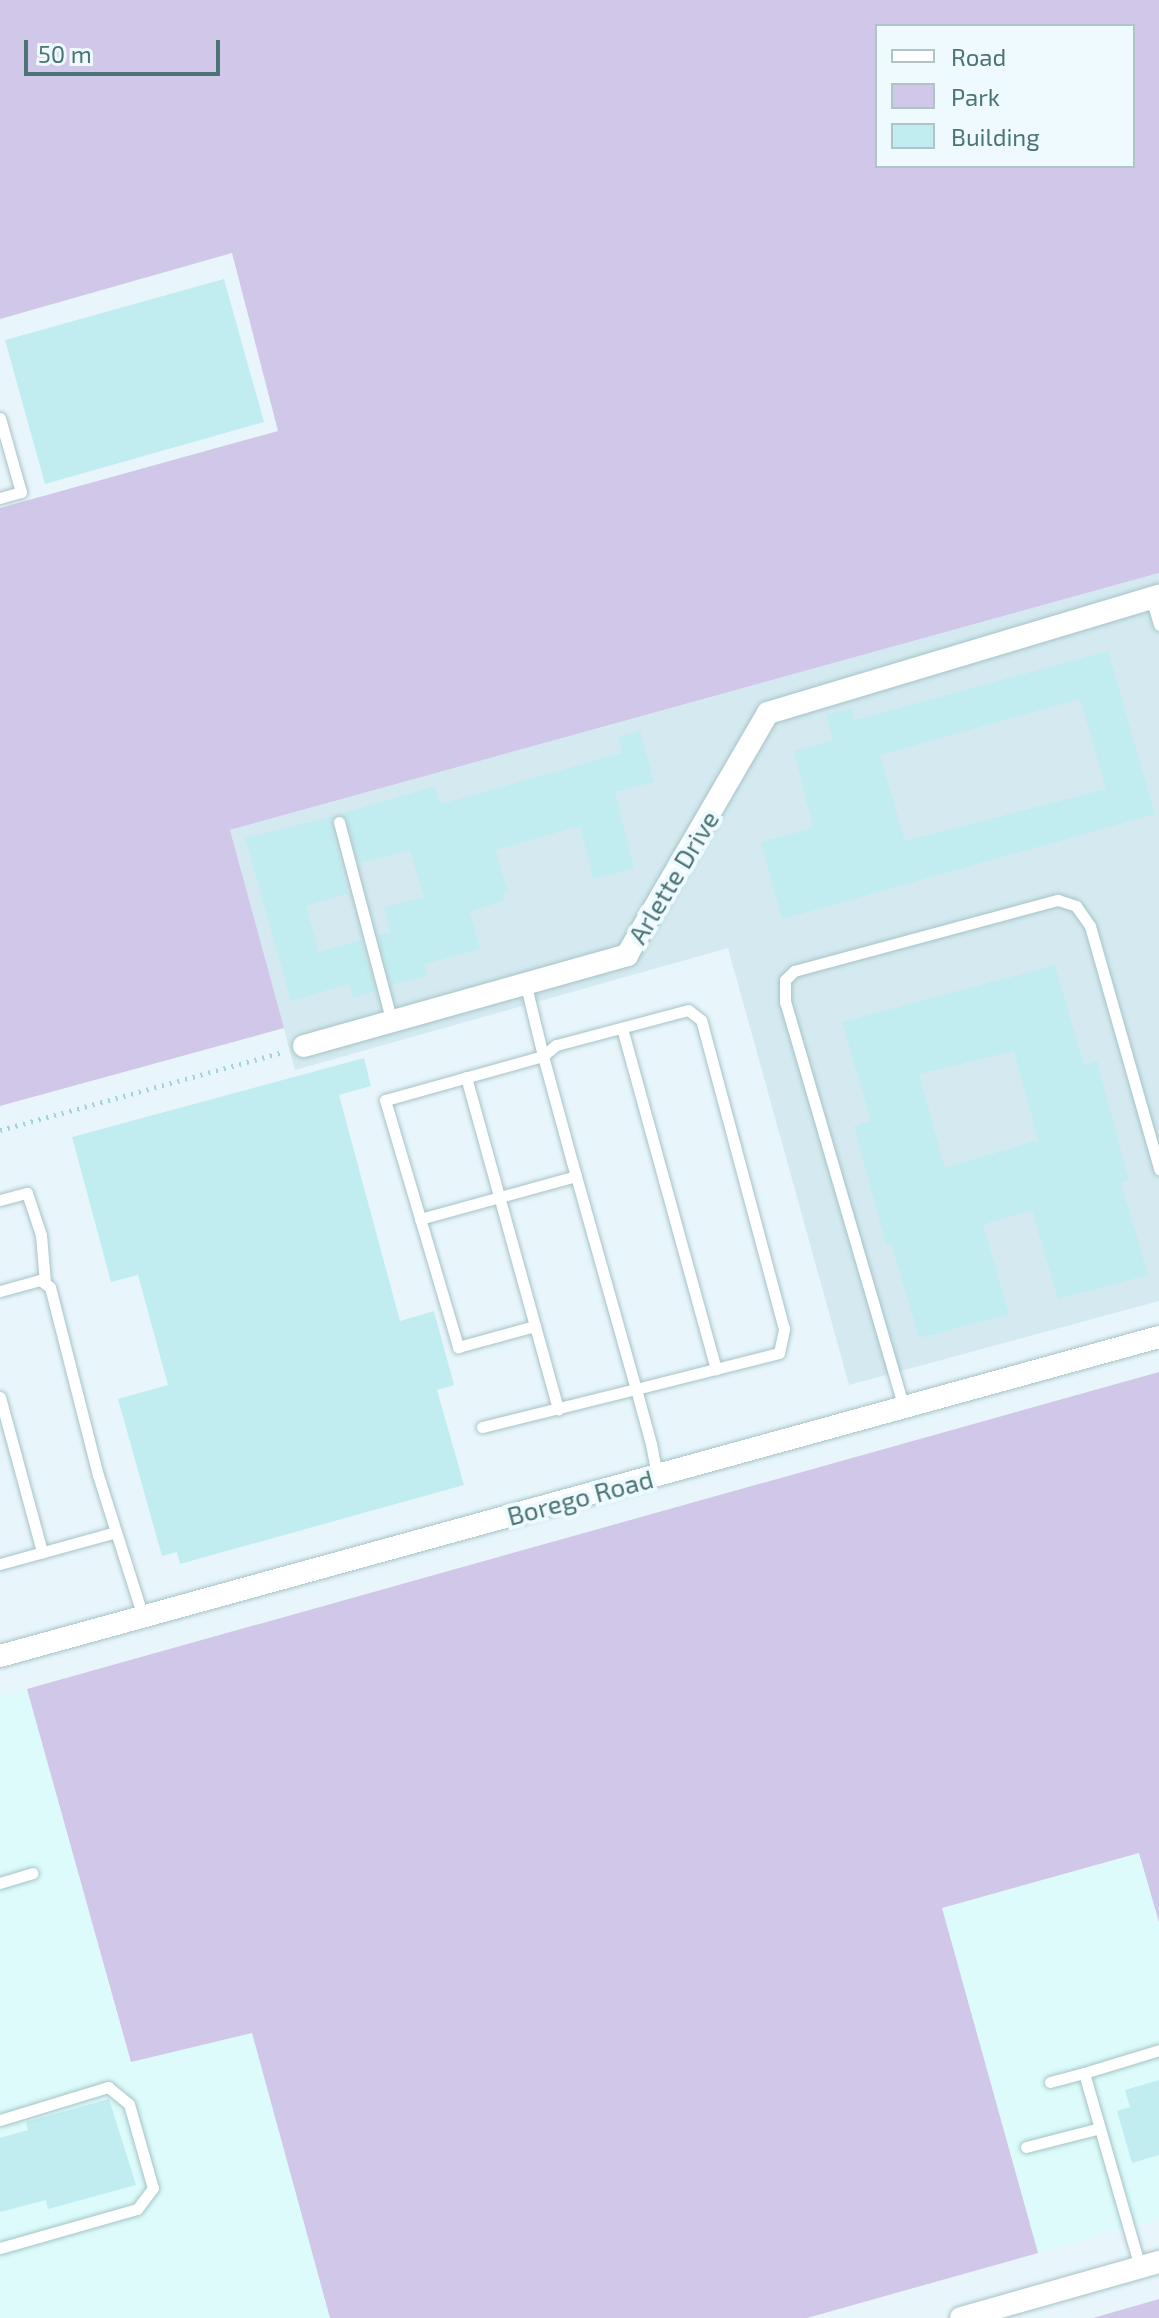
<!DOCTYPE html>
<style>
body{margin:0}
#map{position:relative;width:1159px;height:2318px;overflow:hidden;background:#e8f6fc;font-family:"Exo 2",sans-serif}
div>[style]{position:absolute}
.residential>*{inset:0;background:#d4eaf0}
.commercial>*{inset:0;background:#dcfbfa}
.green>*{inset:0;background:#d0c7e9}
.building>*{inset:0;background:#c1edf0}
.path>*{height:5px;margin-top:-2.5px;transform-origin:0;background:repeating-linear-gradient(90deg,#a3d3d5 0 2px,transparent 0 8px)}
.roads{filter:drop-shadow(0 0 2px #a6c3c6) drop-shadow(0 0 2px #a6c3c6)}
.service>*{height:11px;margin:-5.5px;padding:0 5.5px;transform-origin:5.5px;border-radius:5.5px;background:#fff}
.minor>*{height:22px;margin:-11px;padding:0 11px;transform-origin:11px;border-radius:11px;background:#fff}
span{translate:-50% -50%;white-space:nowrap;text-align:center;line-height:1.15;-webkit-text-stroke:8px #eefafe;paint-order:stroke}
.street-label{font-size:26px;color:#4d7475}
.legend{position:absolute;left:875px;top:24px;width:260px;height:144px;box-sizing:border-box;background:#eefafe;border:2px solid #aec4c7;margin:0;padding:10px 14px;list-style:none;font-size:24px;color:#4d7475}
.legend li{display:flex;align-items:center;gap:16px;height:40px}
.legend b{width:40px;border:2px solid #aec4c7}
.scale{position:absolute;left:24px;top:40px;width:196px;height:36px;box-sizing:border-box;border:4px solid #4d7475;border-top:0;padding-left:10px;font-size:24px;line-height:28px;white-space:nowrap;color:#4d7475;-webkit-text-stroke:6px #eefafe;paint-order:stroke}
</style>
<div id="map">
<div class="residential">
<div style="clip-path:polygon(1159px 573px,1159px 1301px,849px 1385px,728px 948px,295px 1070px,230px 830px)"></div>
</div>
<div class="commercial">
<div style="clip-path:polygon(27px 1689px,130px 2062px,252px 2033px,330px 2318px,0 2318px,0 1697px)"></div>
<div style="clip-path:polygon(1140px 1853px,1159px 1922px,1159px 2219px,1038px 2253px,942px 1908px)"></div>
</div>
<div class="green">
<div style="clip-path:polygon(evenodd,0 0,1159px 0,1159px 573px,230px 830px,284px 1028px,0 1106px,0 508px,278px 431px,232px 253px,0 319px,0 0,1133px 26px,1133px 166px,877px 166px,877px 26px,1133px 26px)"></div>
<div style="clip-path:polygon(1159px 1372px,1159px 1922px,1139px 1853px,942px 1908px,1038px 2253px,807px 2318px,330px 2318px,252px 2033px,131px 2062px,27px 1689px)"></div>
<div style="clip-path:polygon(1159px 2299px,1159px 2318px,1093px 2318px)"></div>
</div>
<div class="building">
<div style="clip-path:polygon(224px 279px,264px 422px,45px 484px,5px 340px)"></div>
<div style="clip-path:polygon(evenodd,1108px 651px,1155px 814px,782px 919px,761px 842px,813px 828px,794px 751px,833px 740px,826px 715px,852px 708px,855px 720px,1108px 651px,1080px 699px,1106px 789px,905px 841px,880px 755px,1080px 699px)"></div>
<div style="clip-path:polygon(640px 730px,654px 782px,615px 792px,634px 868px,593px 879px,580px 826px,495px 850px,508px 891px,503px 893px,505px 900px,470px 912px,480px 949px,424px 964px,427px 976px,391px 985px,378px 935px,390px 932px,384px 907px,424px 897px,410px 850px,359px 863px,347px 820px,341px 814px,435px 786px,440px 804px,622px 753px,618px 737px)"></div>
<div style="clip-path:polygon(334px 816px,331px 824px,348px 894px,306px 906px,319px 952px,361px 940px,375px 991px,353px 998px,349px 984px,291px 1001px,245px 838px)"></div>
<div style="clip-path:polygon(evenodd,1055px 965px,1084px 1065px,1097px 1061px,1129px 1180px,1121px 1182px,1148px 1275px,1058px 1299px,1032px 1210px,983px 1225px,1009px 1314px,919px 1338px,891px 1243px,886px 1245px,854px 1126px,871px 1121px,842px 1022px,1055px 965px,1014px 1051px,1038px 1140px,945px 1168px,919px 1074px,1014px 1051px)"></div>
<div style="clip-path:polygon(364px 1058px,371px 1086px,339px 1095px,400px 1321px,434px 1311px,454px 1385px,437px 1390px,464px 1485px,180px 1564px,177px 1552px,162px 1556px,118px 1399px,168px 1385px,138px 1275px,111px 1282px,72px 1137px)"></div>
<div style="clip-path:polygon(1159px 2080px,1159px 2155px,1132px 2163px,1117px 2111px,1130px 2107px,1125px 2090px)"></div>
<div style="clip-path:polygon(109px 2099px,136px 2185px,48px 2209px,46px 2200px,0 2212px,0 2138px,28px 2130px,26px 2122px)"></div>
</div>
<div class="path">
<div style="left:0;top:1130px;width:295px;rotate:-15.4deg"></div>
</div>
<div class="roads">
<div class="service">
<div style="left:0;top:418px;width:77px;rotate:74.2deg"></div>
<div style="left:21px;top:492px;width:22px;rotate:164deg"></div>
<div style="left:1151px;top:598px;width:28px;rotate:73deg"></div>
<div style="left:339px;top:822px;width:207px;rotate:75.2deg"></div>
<div style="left:526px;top:986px;width:72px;rotate:76.3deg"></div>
<div style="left:543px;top:1056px;width:164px;rotate:164.4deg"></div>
<div style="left:385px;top:1100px;width:258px;rotate:73.5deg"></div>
<div style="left:458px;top:1347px;width:80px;rotate:-15.3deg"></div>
<div style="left:622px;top:1028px;width:354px;rotate:74.6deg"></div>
<div style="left:466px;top:1077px;width:345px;rotate:74.5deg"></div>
<div style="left:0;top:1200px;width:28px;rotate:-15deg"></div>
<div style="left:27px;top:1193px;width:44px;rotate:71.6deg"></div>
<div style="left:41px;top:1235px;width:48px;rotate:85.2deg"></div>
<div style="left:420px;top:1219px;width:162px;rotate:-15.4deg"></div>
<div style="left:0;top:1291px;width:41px;rotate:-15.4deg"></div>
<div style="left:40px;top:1280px;width:12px;rotate:35deg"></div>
<div style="left:50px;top:1287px;width:194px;rotate:75.7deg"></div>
<div style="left:98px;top:1475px;width:149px;rotate:72.4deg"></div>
<div style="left:0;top:1397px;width:161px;rotate:74.8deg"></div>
<div style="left:904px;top:1408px;width:423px;rotate:-106.3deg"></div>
<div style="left:785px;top:1002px;width:22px;rotate:-90deg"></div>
<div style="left:785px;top:980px;width:13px;rotate:-45deg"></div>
<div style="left:794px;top:971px;width:273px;rotate:-15.1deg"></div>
<div style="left:1058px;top:900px;width:19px;rotate:18deg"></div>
<div style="left:1076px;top:906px;width:24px;rotate:55deg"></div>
<div style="left:1090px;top:926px;width:253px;rotate:74.1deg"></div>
<div style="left:482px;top:1427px;width:159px;rotate:-13.9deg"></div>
<div style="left:636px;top:1389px;width:147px;rotate:-14.1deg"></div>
<div style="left:779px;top:1353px;width:25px;rotate:-78deg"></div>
<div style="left:784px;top:1329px;width:320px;rotate:-105deg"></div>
<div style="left:701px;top:1020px;width:16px;rotate:-142deg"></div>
<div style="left:688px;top:1010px;width:137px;rotate:165.1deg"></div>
<div style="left:556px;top:1045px;width:17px;rotate:140deg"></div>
<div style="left:543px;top:1056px;width:110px;rotate:74.7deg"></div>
<div style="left:572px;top:1162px;width:15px;rotate:74deg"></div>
<div style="left:576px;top:1176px;width:221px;rotate:74.3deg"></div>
<div style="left:636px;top:1389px;width:57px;rotate:74.7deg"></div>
<div style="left:651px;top:1444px;width:33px;rotate:79deg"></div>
<div style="left:0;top:1564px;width:120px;rotate:-15.4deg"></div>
<div style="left:0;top:1883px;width:34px;rotate:-17deg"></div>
<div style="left:1050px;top:2082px;width:35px;rotate:-15deg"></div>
<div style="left:0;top:2120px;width:113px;rotate:-17deg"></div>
<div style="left:108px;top:2087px;width:27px;rotate:39deg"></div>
<div style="left:129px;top:2104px;width:87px;rotate:74.1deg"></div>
<div style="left:153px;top:2188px;width:26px;rotate:127deg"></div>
<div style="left:137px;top:2209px;width:142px;rotate:164.1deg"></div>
<div style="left:1026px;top:2147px;width:76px;rotate:-14.4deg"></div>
<div style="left:1140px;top:2267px;width:202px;rotate:-106.1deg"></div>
<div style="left:1084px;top:2073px;width:78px;rotate:-17deg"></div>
</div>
<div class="minor">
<div style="left:304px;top:1046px;width:336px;rotate:-15.7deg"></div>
<div style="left:627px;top:955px;width:280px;rotate:-59.8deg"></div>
<div style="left:768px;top:713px;width:408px;rotate:-16.7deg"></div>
<div style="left:0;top:1656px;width:1202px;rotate:-15.39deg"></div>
<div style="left:961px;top:2318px;width:206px;rotate:-15.8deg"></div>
</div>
</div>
<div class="street-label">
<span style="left:673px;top:877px;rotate:-59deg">Arlette Drive</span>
<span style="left:580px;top:1497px;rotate:-15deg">Borego Road</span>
</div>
<ul class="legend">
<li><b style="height:10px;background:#fff"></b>Road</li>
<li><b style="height:22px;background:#d0c7e9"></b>Park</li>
<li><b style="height:22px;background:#c1edf0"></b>Building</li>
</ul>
<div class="scale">50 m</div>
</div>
